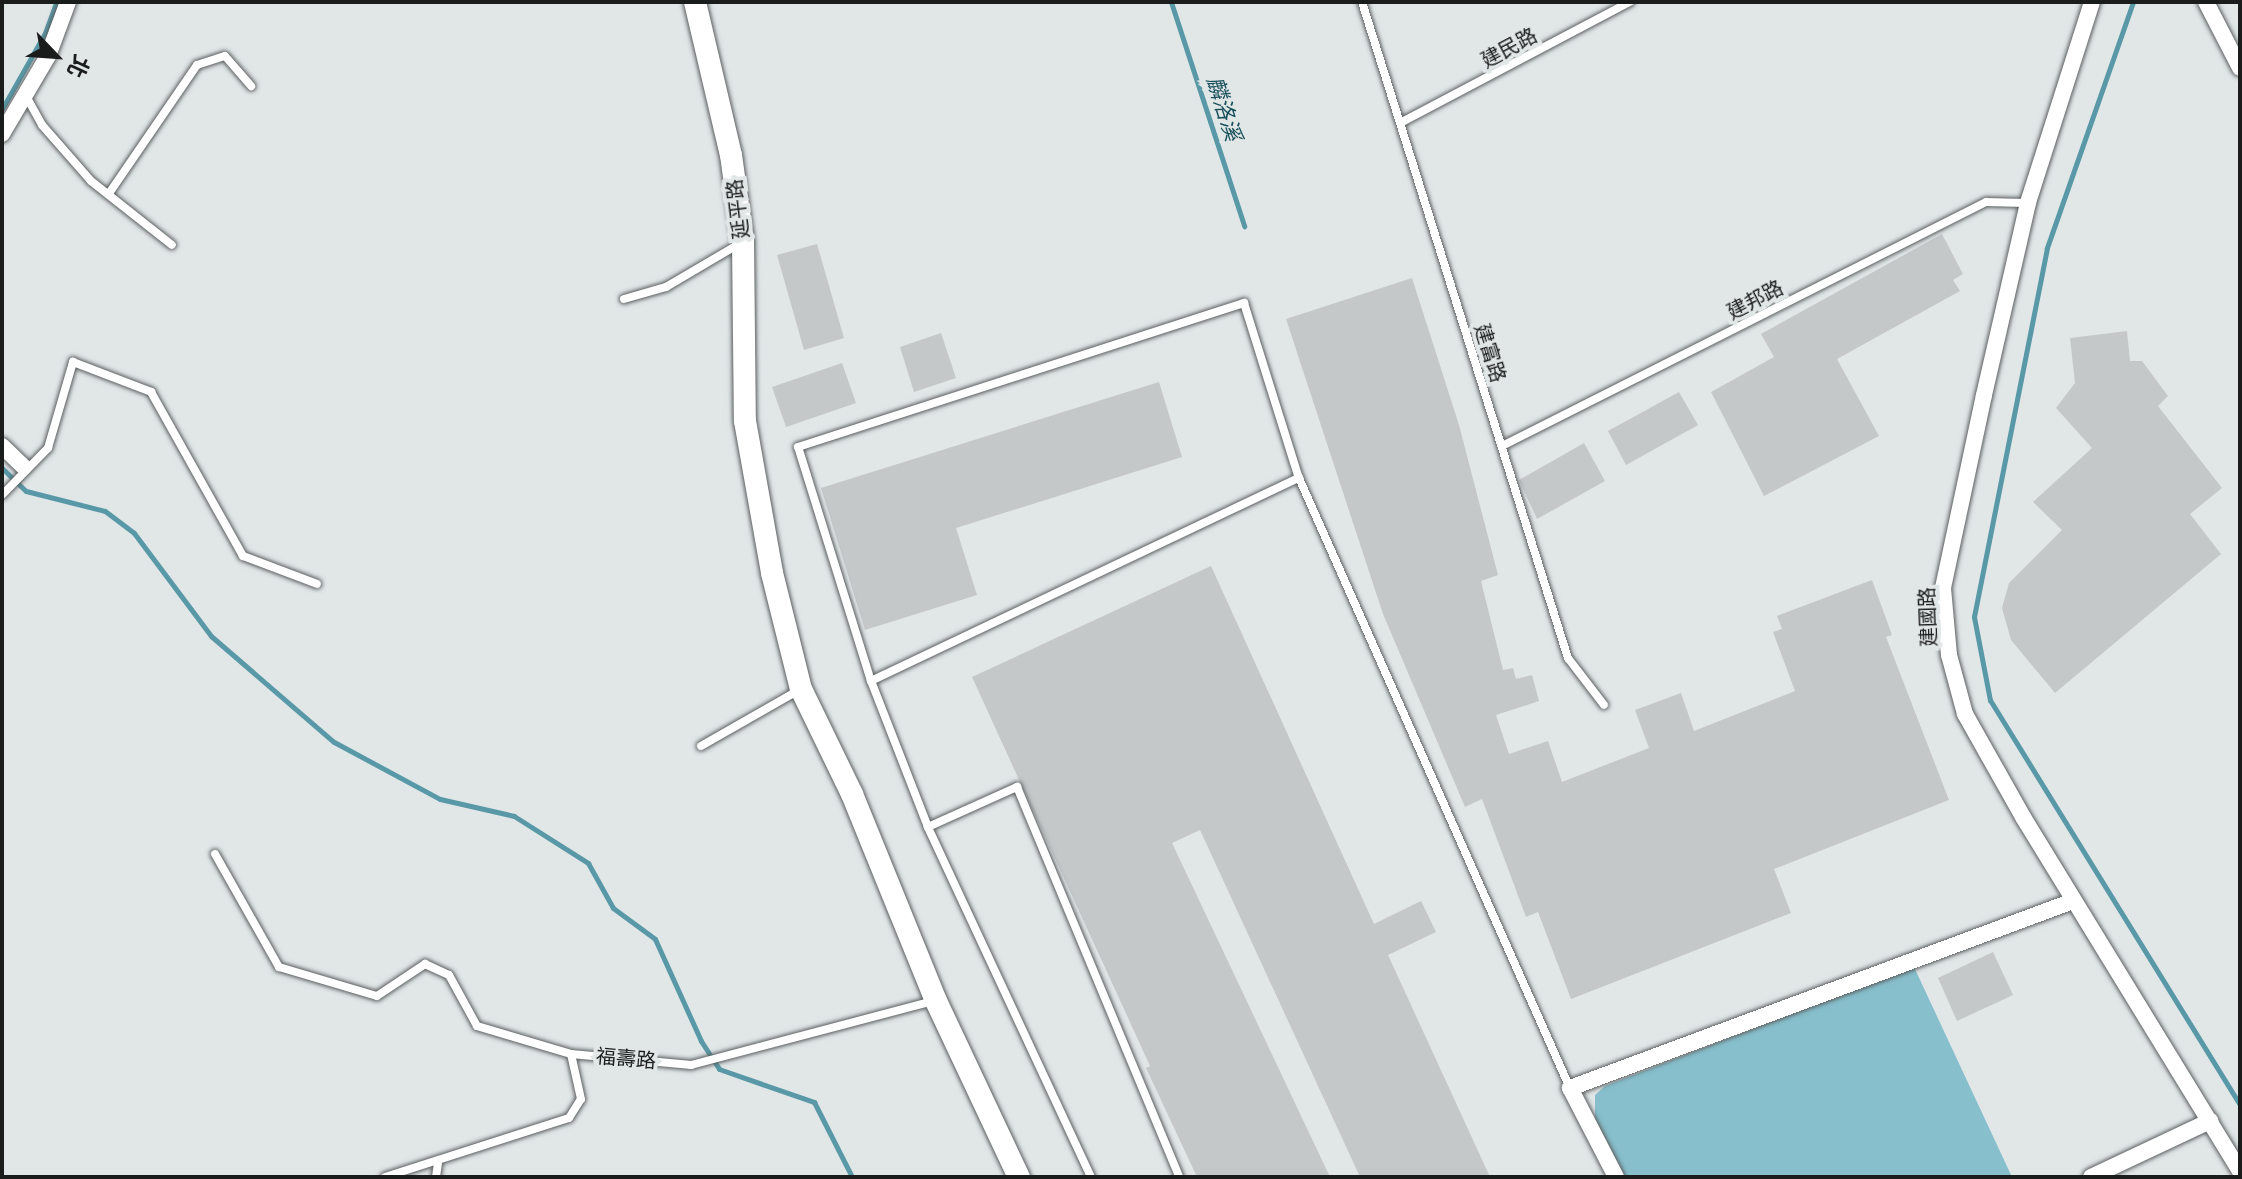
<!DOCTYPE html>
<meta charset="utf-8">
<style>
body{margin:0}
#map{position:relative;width:2242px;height:1179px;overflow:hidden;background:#e1e6e7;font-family:"Nunito Sans","Noto Sans TC",sans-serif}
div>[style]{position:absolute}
.green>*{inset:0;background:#87bfcc}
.stream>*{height:5px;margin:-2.5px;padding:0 2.5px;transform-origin:2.5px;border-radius:2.5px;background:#5999a7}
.building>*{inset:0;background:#c4c8c9}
.roads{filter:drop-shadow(0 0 2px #5b5f60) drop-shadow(0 0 2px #5b5f60)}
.service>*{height:8px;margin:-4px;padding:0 4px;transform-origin:4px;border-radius:4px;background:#fff}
.minor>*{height:16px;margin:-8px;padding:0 8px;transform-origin:8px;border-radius:8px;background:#fff}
.tertiary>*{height:22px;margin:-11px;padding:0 11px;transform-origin:11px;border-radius:11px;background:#fff}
span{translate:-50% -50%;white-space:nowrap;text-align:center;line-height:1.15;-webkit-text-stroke:8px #e1e6e7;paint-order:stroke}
.street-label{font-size:20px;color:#1b1d1d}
.water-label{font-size:22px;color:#18505b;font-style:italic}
.frame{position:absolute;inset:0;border:4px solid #1b1d1d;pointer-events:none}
.north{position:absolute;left:16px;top:16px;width:80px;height:80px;-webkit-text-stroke:6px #e1e6e7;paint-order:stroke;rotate:115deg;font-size:22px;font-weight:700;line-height:32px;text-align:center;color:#1b1d1d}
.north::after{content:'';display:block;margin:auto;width:28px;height:36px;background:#1b1d1d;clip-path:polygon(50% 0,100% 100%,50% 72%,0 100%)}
</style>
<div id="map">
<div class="green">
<div style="clip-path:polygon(1914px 967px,2012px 1177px,1625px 1177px,1595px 1119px,1595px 1095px,1605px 1086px)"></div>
</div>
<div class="stream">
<div style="left:1171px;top:2px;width:236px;rotate:71.9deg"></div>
<div style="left:2133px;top:2px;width:261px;rotate:109.3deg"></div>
<div style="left:2047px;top:248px;width:376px;rotate:101.2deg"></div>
<div style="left:1974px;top:617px;width:85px;rotate:79.1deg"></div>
<div style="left:1990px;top:700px;width:475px;rotate:58.3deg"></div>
<div style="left:2px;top:109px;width:87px;rotate:-60.5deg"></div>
<div style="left:45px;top:33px;width:33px;rotate:-70deg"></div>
<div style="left:2px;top:468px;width:33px;rotate:44deg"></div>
<div style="left:26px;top:491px;width:81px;rotate:14.2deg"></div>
<div style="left:105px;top:511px;width:36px;rotate:37deg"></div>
<div style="left:134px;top:533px;width:129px;rotate:53.2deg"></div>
<div style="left:211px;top:636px;width:162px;rotate:40.8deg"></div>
<div style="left:334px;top:742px;width:120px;rotate:28.3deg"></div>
<div style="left:440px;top:799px;width:76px;rotate:12.9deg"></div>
<div style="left:514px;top:816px;width:88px;rotate:32.4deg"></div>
<div style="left:588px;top:863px;width:51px;rotate:60.9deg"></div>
<div style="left:613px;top:908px;width:52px;rotate:36.4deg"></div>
<div style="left:655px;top:939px;width:112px;rotate:65.7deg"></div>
<div style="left:701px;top:1041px;width:33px;rotate:57deg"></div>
<div style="left:719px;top:1069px;width:101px;rotate:19.2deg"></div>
<div style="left:814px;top:1102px;width:84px;rotate:63.1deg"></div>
</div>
<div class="building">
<div style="clip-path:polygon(1942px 234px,1963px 274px,1953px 280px,1960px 291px,1837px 359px,1879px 436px,1764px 496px,1711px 392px,1774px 357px,1761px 334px)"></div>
<div style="clip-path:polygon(817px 244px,844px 338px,804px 350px,777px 255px)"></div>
<div style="clip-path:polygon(1412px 278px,1459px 425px,1498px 575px,1481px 581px,1503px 670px,1513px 668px,1516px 679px,1532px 675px,1539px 701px,1496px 715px,1509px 754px,1548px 741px,1562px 782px,1649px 748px,1635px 710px,1681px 693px,1694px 731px,1795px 691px,1773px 632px,1782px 629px,1777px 616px,1872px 580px,1892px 635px,1886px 637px,1949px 800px,1774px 869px,1791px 913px,1571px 999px,1538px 912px,1526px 917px,1482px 799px,1465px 807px,1383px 614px,1286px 319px)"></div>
<div style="clip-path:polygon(2127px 331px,2130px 361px,2142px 361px,2168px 396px,2158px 406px,2222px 488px,2190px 514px,2221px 554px,2055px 693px,2011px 640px,2002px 608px,2009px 583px,2062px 530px,2033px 502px,2092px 448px,2056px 408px,2075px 383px,2070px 338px)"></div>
<div style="clip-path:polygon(941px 333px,956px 378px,914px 392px,900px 347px)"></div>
<div style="clip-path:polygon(842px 363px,856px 403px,786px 427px,772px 387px)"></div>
<div style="clip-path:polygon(1159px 382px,1182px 457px,956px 528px,977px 595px,865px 630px,821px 488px)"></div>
<div style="clip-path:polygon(1679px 392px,1698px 425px,1626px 465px,1608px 431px)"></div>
<div style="clip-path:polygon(1584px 443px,1605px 481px,1537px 519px,1519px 480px)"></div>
<div style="clip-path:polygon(1211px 566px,1374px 924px,1421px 901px,1436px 932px,1388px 955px,1490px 1177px,1360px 1177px,1200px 830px,1172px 843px,1330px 1177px,1197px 1177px,1146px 1068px,1150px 1066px,972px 677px)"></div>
<div style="clip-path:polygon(1993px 952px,2013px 995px,1957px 1021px,1938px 978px)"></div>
</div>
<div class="roads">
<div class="service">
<div style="left:1362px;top:2px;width:688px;rotate:72.57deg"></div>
<div style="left:1568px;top:658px;width:59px;rotate:52.5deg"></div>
<div style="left:26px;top:96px;width:33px;rotate:61deg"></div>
<div style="left:42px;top:125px;width:74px;rotate:48.8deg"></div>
<div style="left:91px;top:181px;width:103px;rotate:38.3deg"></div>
<div style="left:1402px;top:122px;width:258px;rotate:-27.8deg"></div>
<div style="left:110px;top:192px;width:154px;rotate:-55.6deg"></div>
<div style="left:197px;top:65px;width:29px;rotate:-18deg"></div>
<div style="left:225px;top:56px;width:40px;rotate:49deg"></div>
<div style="left:624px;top:299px;width:44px;rotate:-15.9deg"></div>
<div style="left:666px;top:287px;width:85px;rotate:-30.5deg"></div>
<div style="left:1502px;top:446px;width:542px;rotate:-26.75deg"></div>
<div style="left:1986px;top:202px;width:42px;rotate:1.4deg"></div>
<div style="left:2px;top:495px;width:66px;rotate:-45.6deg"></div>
<div style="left:48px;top:448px;width:90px;rotate:-73.8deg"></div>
<div style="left:73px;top:362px;width:84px;rotate:21deg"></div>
<div style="left:151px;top:392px;width:188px;rotate:60.7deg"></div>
<div style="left:243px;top:556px;width:79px;rotate:20.7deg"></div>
<div style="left:871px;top:681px;width:474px;rotate:-25.4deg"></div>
<div style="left:701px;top:746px;width:115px;rotate:-29.7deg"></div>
<div style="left:928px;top:827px;width:98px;rotate:-24.2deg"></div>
<div style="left:1017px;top:787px;width:422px;rotate:67.4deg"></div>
<div style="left:215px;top:854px;width:130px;rotate:60.5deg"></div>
<div style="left:279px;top:967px;width:102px;rotate:16.5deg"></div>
<div style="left:377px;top:996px;width:58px;rotate:-33.7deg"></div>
<div style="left:425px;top:964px;width:26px;rotate:25deg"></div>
<div style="left:449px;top:975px;width:58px;rotate:61.2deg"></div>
<div style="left:477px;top:1026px;width:98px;rotate:16.6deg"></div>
<div style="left:385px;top:1177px;width:193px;rotate:-17.8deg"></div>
<div style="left:569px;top:1118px;width:22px;rotate:-58deg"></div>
<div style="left:581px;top:1099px;width:46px;rotate:-102.5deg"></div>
<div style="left:571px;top:1054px;width:121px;rotate:5.2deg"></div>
<div style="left:691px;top:1065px;width:251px;rotate:-14.8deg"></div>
<div style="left:436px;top:1177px;width:14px;rotate:-82deg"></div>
<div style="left:1091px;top:1177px;width:386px;rotate:-115deg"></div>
<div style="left:928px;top:827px;width:157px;rotate:-111.3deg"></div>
<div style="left:871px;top:681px;width:245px;rotate:-107.3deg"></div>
<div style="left:798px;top:447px;width:469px;rotate:-17.9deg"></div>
<div style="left:1244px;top:303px;width:183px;rotate:72.6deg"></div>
<div style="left:1299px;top:478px;width:667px;rotate:66.05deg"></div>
</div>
<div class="minor">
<div style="left:2092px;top:2px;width:211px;rotate:107.7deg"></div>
<div style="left:2028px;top:203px;width:197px;rotate:102.9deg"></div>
<div style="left:1984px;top:395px;width:197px;rotate:102deg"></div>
<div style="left:1943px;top:588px;width:67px;rotate:84.9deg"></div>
<div style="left:1949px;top:655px;width:61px;rotate:74.8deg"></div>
<div style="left:1965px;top:714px;width:118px;rotate:60.6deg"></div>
<div style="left:2023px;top:817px;width:415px;rotate:58.5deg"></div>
<div style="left:2206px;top:2px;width:74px;rotate:62.7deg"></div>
<div style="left:2px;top:134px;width:91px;rotate:-59.5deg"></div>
<div style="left:48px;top:56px;width:58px;rotate:-69.7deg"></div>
<div style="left:2px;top:446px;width:30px;rotate:44deg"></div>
<div style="left:1616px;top:1177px;width:100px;rotate:-117.3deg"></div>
<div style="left:1570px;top:1088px;width:537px;rotate:-20.39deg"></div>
<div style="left:2091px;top:1177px;width:132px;rotate:-25.2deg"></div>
</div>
<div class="tertiary">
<div style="left:695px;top:2px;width:157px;rotate:76.8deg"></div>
<div style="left:731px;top:155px;width:87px;rotate:82.1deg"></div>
<div style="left:743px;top:241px;width:180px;rotate:89.4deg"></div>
<div style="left:745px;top:421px;width:154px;rotate:79.9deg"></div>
<div style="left:772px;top:573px;width:120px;rotate:76deg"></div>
<div style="left:801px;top:689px;width:117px;rotate:64.1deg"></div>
<div style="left:852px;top:794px;width:223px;rotate:67.9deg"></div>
<div style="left:936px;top:1001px;width:195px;rotate:64.8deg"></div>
</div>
</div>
<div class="street-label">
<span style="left:1509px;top:48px;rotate:-28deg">建民路</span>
<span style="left:738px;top:209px;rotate:-97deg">延平路</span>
<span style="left:1755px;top:300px;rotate:-27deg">建邦路</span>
<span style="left:1490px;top:353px;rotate:73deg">建富路</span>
<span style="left:1928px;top:617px;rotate:-92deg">建國路</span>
<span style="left:626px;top:1059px;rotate:5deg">福壽路</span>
</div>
<div class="water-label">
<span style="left:1223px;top:109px;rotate:72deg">麟洛溪</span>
</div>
<div class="frame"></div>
<div class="north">北</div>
</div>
